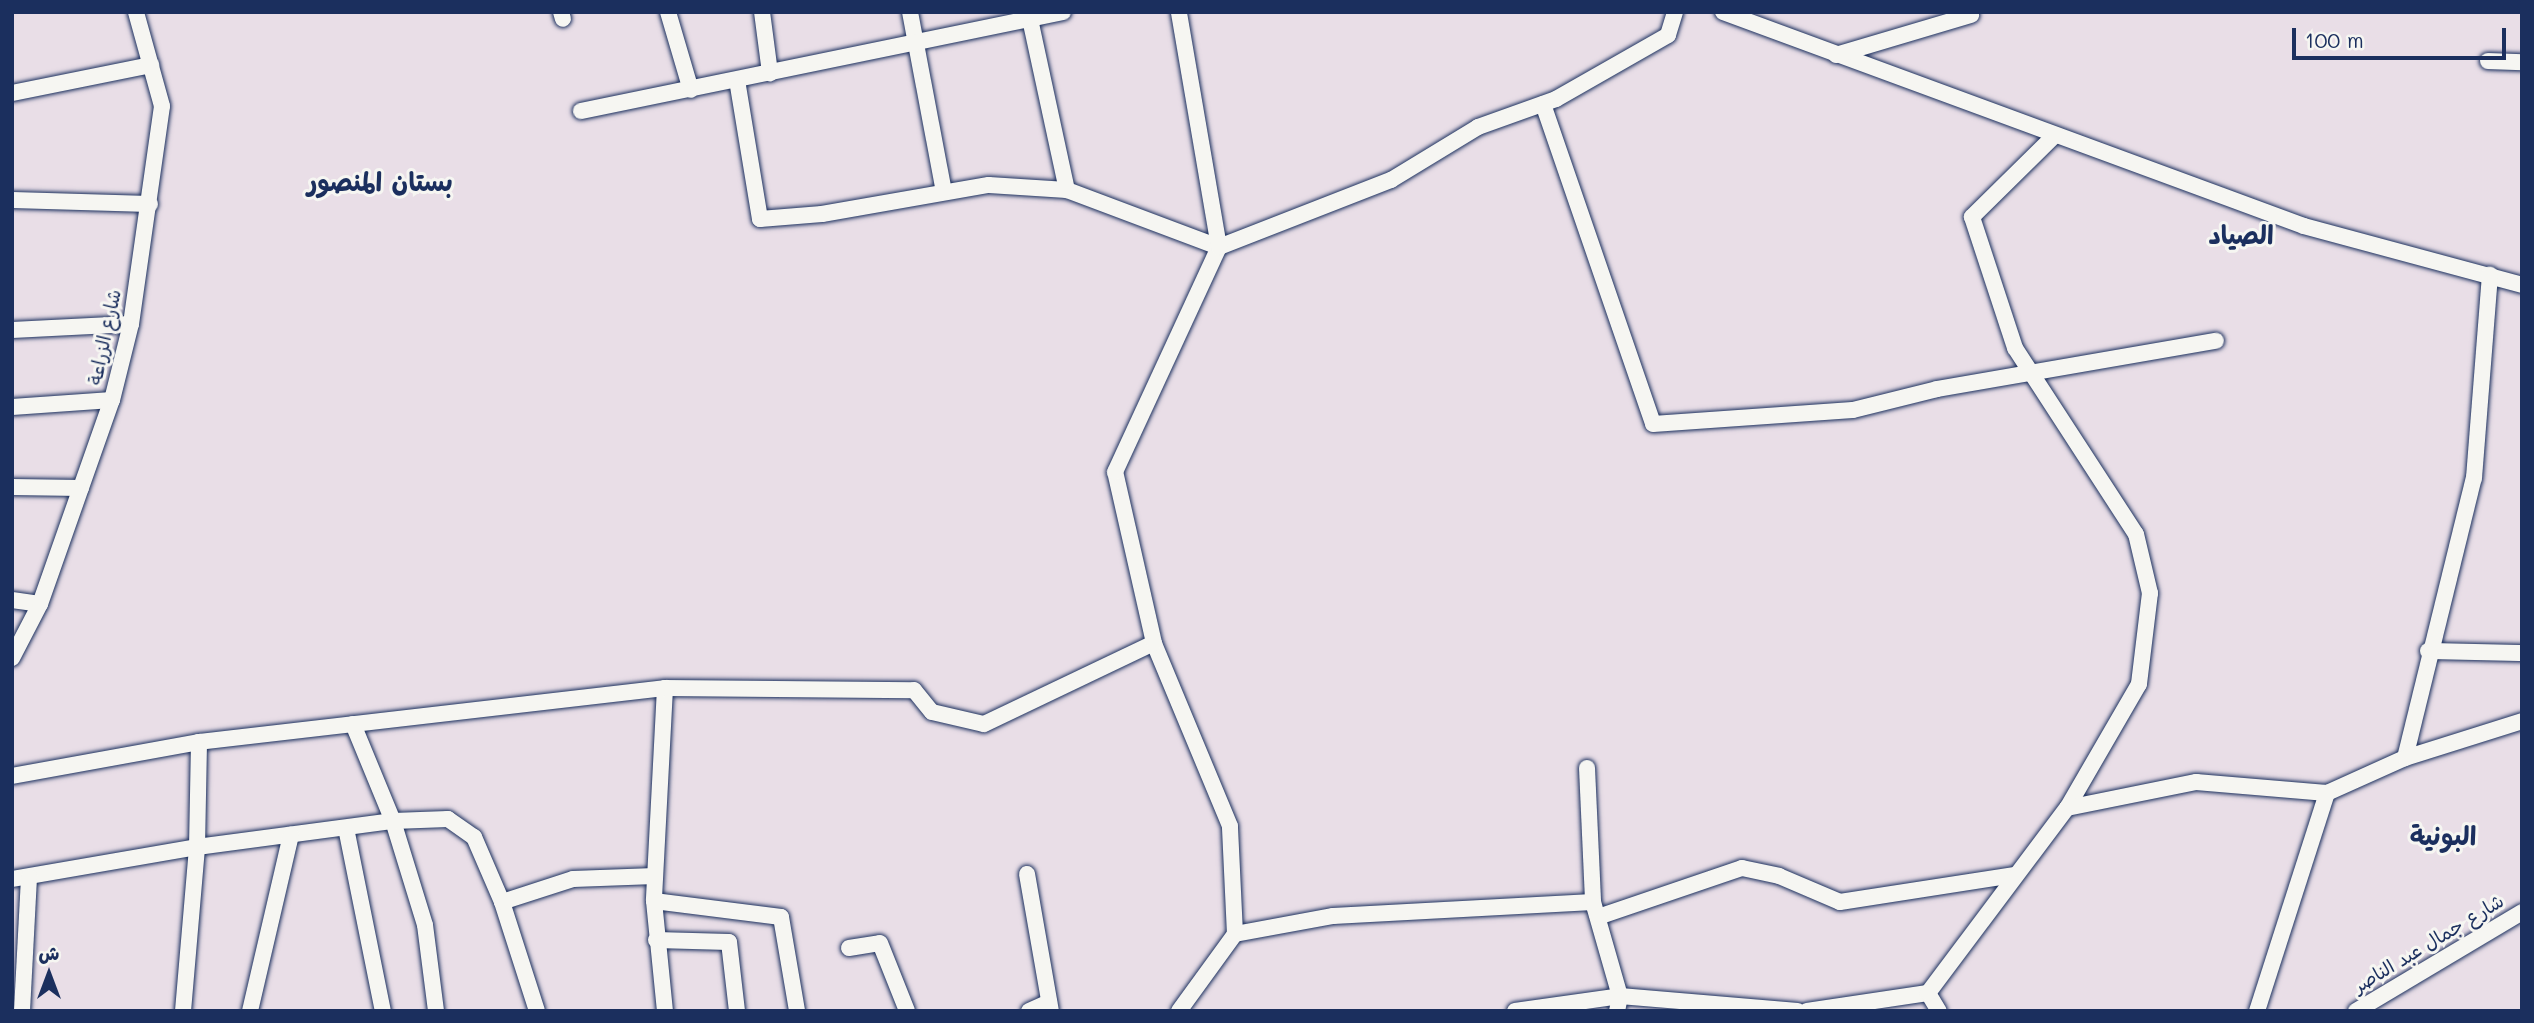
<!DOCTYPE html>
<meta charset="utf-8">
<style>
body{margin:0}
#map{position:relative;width:2534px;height:1023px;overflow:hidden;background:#e9dee7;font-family:Mali,"Playpen Sans Arabic",sans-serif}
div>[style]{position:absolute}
.roads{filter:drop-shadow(0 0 2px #1b2f5e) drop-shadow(0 0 2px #1b2f5e)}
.minor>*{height:16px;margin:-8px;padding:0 8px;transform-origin:8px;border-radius:8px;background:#f6f6f2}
span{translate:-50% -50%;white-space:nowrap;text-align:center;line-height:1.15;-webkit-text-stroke:6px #f6f6f2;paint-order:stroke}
.street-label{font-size:19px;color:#1b2f5e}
.district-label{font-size:26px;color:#1b2f5e;font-weight:700}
.frame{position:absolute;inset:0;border:14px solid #1b2f5e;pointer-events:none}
.north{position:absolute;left:14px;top:939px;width:70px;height:70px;-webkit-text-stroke:5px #f6f6f2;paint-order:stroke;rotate:0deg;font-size:19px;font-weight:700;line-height:28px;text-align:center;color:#1b2f5e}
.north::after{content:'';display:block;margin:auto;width:24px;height:32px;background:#1b2f5e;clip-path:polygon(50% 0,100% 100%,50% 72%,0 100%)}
.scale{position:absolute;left:2292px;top:28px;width:214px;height:32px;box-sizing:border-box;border:4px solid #1b2f5e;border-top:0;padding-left:9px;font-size:21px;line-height:24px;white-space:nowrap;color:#1b2f5e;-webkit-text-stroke:5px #f6f6f2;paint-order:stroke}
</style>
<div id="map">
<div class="roads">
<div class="minor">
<div style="left:561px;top:12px;width:7px;rotate:74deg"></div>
<div style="left:668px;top:12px;width:81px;rotate:73.6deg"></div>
<div style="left:762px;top:12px;width:62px;rotate:82.5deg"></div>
<div style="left:910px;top:12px;width:183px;rotate:79.3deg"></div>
<div style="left:1723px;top:12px;width:619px;rotate:20.22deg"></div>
<div style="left:2304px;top:226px;width:226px;rotate:15.1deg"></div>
<div style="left:1030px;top:19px;width:175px;rotate:77.8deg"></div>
<div style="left:1067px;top:190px;width:162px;rotate:20.6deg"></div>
<div style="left:1219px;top:247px;width:185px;rotate:-21.3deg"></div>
<div style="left:1391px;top:180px;width:102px;rotate:-31.3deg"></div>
<div style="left:1478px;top:127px;width:83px;rotate:-19.7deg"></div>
<div style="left:1556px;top:99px;width:129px;rotate:-29.7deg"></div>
<div style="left:1668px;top:35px;width:24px;rotate:-73deg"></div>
<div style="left:1836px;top:55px;width:141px;rotate:-16.5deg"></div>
<div style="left:2488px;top:61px;width:34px;rotate:2deg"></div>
<div style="left:737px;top:80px;width:141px;rotate:80.6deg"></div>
<div style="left:760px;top:219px;width:62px;rotate:-4.6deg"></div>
<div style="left:822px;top:214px;width:169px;rotate:-9.9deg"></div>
<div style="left:989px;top:185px;width:78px;rotate:3.7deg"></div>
<div style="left:12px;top:93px;width:142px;rotate:-11.4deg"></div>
<div style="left:1543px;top:104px;width:338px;rotate:71deg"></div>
<div style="left:1653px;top:424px;width:200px;rotate:-4deg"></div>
<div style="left:1853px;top:410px;width:87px;rotate:-14deg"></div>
<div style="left:1937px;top:389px;width:283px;rotate:-9.8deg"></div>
<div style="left:581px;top:111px;width:492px;rotate:-11.6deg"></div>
<div style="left:2053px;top:137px;width:114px;rotate:135.4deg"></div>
<div style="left:1972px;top:217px;width:138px;rotate:71.8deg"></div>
<div style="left:2015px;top:348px;width:222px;rotate:57deg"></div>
<div style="left:2136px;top:534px;width:61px;rotate:76.7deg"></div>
<div style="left:2150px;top:593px;width:92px;rotate:96.9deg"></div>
<div style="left:2139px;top:684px;width:143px;rotate:120.1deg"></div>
<div style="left:12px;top:200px;width:138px;rotate:1.7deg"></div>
<div style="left:12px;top:330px;width:119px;rotate:-2.9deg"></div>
<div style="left:12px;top:407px;width:100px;rotate:-4deg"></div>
<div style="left:12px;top:487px;width:69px;rotate:0.8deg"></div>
<div style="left:12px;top:600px;width:28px;rotate:8deg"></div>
<div style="left:2428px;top:651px;width:94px;rotate:1.2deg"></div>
<div style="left:12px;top:658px;width:61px;rotate:-62.6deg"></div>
<div style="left:40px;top:604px;width:216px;rotate:-70.6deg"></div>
<div style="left:112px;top:400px;width:78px;rotate:-76deg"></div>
<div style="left:131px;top:324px;width:220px;rotate:-81.9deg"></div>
<div style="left:162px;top:106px;width:98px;rotate:-105.5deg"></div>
<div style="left:665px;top:688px;width:213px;rotate:93deg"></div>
<div style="left:654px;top:901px;width:111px;rotate:84.3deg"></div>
<div style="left:353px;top:724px;width:105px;rotate:67.6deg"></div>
<div style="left:393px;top:821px;width:109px;rotate:72.9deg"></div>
<div style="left:425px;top:925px;width:87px;rotate:82.7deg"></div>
<div style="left:2405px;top:758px;width:288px;rotate:-76.2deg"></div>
<div style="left:2474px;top:478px;width:204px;rotate:-85.5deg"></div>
<div style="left:1587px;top:768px;width:134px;rotate:87.4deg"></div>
<div style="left:12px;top:776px;width:190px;rotate:-10.3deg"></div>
<div style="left:199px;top:742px;width:469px;rotate:-6.6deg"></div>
<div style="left:665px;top:688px;width:249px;rotate:0.5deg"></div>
<div style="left:914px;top:690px;width:28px;rotate:51deg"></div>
<div style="left:932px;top:712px;width:53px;rotate:13deg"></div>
<div style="left:984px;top:724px;width:188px;rotate:-25.5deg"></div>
<div style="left:346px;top:828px;width:187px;rotate:78.6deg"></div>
<div style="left:1027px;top:874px;width:139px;rotate:80.1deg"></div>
<div style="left:12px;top:879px;width:188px;rotate:-9.8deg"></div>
<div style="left:197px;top:847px;width:198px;rotate:-7.6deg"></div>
<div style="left:393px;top:821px;width:55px;rotate:-2.1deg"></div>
<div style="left:448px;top:819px;width:32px;rotate:35deg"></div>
<div style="left:474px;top:837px;width:71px;rotate:66.7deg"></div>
<div style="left:502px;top:902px;width:114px;rotate:72.2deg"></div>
<div style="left:654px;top:901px;width:128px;rotate:7.2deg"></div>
<div style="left:781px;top:917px;width:95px;rotate:80.3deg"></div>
<div style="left:502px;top:902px;width:75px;rotate:-17.9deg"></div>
<div style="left:573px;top:879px;width:82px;rotate:-2.1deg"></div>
<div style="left:1598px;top:917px;width:152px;rotate:-18.8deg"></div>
<div style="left:1742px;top:868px;width:38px;rotate:12deg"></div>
<div style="left:1779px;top:876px;width:66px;rotate:23.1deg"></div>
<div style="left:1840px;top:902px;width:177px;rotate:-8.8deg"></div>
<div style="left:1235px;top:934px;width:100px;rotate:-10.4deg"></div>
<div style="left:1333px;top:916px;width:260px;rotate:-3.1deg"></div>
<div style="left:1593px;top:902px;width:98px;rotate:74deg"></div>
<div style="left:1620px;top:996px;width:15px;rotate:101deg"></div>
<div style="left:656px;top:940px;width:73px;rotate:1.6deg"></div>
<div style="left:729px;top:942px;width:69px;rotate:83.4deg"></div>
<div style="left:849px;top:948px;width:31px;rotate:-9deg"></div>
<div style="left:880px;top:943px;width:73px;rotate:68.3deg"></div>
<div style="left:1928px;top:993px;width:21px;rotate:59deg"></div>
<div style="left:22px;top:1011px;width:134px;rotate:-87deg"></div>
<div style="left:183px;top:1011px;width:165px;rotate:-85.1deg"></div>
<div style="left:197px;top:847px;width:105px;rotate:-88.9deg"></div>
<div style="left:250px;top:1011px;width:181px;rotate:-76.9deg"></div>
<div style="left:1029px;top:1011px;width:22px;rotate:-24deg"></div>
<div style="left:1179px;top:1011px;width:95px;rotate:-54deg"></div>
<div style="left:1235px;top:934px;width:108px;rotate:-92.7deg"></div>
<div style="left:1230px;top:826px;width:198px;rotate:-112.6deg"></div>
<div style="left:1154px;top:643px;width:175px;rotate:-102.8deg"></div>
<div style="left:1115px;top:472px;width:248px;rotate:-65.2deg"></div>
<div style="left:1219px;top:247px;width:238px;rotate:-99.7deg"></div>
<div style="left:1515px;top:1011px;width:106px;rotate:-8.1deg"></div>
<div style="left:1620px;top:996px;width:178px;rotate:4.8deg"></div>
<div style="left:1807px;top:1011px;width:122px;rotate:-8.5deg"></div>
<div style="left:1928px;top:993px;width:231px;rotate:-53.1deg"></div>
<div style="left:2067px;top:808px;width:132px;rotate:-11.4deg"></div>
<div style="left:2196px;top:782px;width:131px;rotate:4.8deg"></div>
<div style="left:2327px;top:793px;width:85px;rotate:-24.2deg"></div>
<div style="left:2405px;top:758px;width:123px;rotate:-17.5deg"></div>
<div style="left:2257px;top:1011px;width:229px;rotate:-72.2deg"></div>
<div style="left:2356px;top:1011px;width:193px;rotate:-30.8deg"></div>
</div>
</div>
<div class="street-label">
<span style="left:104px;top:337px;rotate:-78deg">شارع الزراعة</span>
<span style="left:2428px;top:943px;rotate:-31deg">شارع جمال عبد الناصر</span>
</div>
<div class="district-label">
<span style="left:380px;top:182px">بستان المنصور</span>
<span style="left:2241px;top:235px">الصياد</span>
<span style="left:2443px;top:836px">البونية</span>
</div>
<div class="frame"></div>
<div class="north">ش</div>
<div class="scale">100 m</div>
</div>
